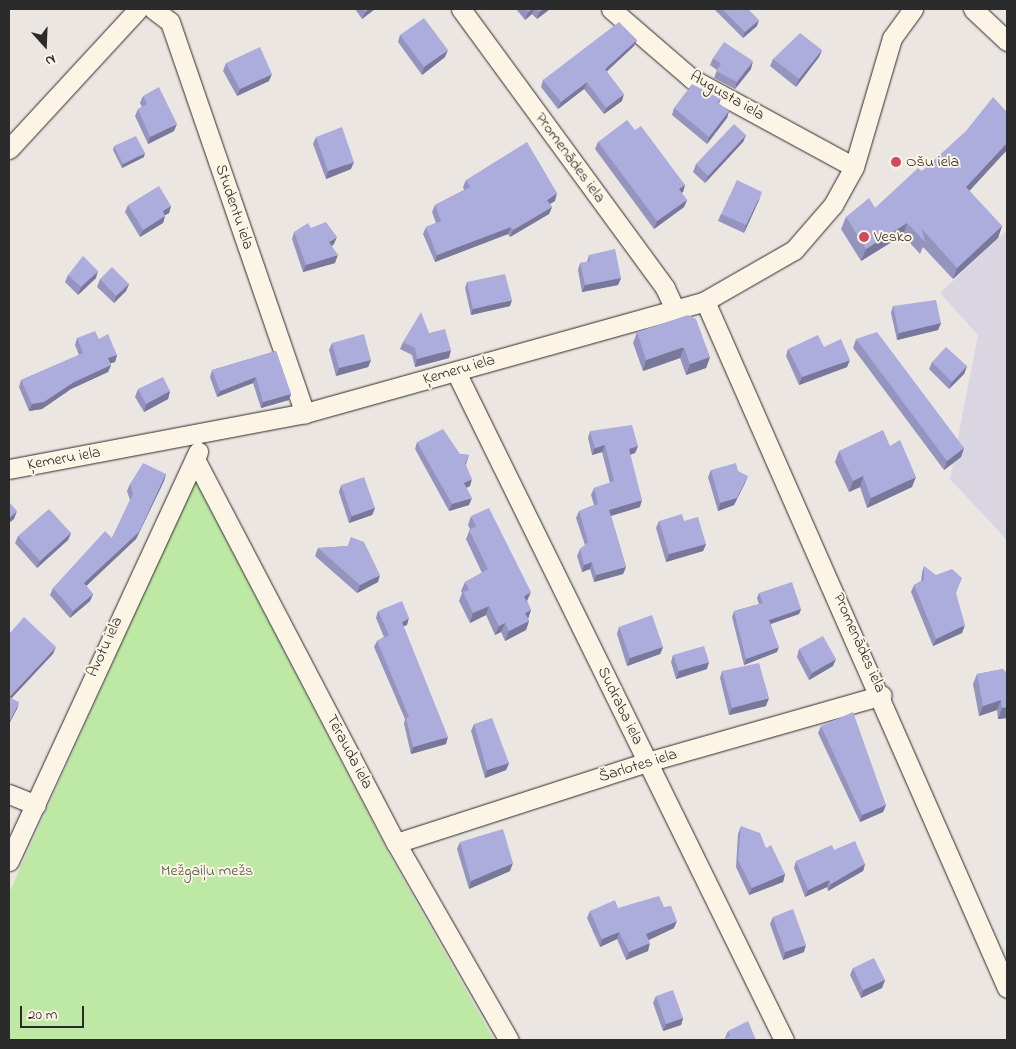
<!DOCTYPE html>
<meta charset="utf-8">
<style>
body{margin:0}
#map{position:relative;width:1016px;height:1049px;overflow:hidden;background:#ece6e3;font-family:"Indie Flower",sans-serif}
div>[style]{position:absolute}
.built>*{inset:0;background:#d9d5e1}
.green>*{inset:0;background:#bee9a5}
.roads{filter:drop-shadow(0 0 1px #2b2b2b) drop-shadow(0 0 1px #2b2b2b)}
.minor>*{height:19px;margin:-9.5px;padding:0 9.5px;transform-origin:9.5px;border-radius:9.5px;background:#fcf5e5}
.wall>*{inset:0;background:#9494be}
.shaded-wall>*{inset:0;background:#78789b}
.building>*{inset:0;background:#acacdd}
.dots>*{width:14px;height:14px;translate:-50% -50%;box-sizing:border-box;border:2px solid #fcf5e5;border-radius:50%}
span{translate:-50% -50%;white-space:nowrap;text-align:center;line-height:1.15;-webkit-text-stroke:4px #fcf5e5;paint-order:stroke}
.street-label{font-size:16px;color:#2b2b2b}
.poi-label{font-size:16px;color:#2b2b2b}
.left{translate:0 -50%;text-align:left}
.park-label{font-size:16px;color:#505a4a}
.frame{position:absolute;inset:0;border:10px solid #2b2b2b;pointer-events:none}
.north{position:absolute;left:20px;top:20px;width:50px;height:50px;-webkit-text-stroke:4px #fcf5e5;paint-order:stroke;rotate:160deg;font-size:14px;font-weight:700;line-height:20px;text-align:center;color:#2b2b2b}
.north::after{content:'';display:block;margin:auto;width:18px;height:22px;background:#2b2b2b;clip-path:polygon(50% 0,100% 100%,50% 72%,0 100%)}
.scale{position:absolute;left:20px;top:1006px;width:64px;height:22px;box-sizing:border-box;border:2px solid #2b2b2b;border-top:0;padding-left:6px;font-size:15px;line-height:18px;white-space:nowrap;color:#2b2b2b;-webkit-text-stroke:4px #fcf5e5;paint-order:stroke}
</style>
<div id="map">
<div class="built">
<div style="clip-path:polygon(1007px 230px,1007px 540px,950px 479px,978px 335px,940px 293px)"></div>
</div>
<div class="green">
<div style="clip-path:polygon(195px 480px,389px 854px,494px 1040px,9px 1040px,9px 893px)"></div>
</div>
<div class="roads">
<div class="minor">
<div style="left:153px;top:9px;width:21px;rotate:37deg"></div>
<div style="left:170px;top:22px;width:414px;rotate:71deg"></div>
<div style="left:461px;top:9px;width:346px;rotate:53.8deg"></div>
<div style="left:665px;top:288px;width:23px;rotate:65deg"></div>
<div style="left:611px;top:9px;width:107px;rotate:40.8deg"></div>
<div style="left:692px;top:79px;width:184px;rotate:28.5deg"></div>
<div style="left:973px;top:9px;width:47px;rotate:43.3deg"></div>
<div style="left:9px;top:149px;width:190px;rotate:-47.3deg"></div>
<div style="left:705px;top:301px;width:750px;rotate:66.27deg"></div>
<div style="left:456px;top:372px;width:744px;rotate:63.85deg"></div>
<div style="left:195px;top:459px;width:433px;rotate:62.4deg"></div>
<div style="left:396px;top:843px;width:227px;rotate:60.2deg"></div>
<div style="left:9px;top:469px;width:301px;rotate:-10.7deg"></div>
<div style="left:305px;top:413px;width:415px;rotate:-15.6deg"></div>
<div style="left:705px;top:301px;width:103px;rotate:-29.8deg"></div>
<div style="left:794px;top:250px;width:60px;rotate:-49.1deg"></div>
<div style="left:833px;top:205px;width:43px;rotate:-61.1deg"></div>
<div style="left:854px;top:167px;width:134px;rotate:-73.6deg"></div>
<div style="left:892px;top:38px;width:36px;rotate:-54deg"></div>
<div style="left:9px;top:794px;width:29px;rotate:22deg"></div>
<div style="left:396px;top:843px;width:264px;rotate:-17.9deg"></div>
<div style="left:647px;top:762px;width:244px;rotate:-15.9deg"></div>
<div style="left:9px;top:861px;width:451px;rotate:-65.2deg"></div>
</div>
</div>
<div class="wall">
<div style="clip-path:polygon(355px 9px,375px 9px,362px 19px)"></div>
<div style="clip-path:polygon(516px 9px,550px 9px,537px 19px,532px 14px,525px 20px)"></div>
<div style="clip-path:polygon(714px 9px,748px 9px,757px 26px,743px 38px)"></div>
<div style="clip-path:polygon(400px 35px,445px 57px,422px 75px,398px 42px)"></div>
<div style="clip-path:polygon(637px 40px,634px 46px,607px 71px,622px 101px,604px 114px,584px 89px,558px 109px,541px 87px,543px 80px)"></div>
<div style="clip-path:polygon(822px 50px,819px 57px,796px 87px,770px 66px,773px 59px)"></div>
<div style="clip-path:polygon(713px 58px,751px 69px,735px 89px,714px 78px,717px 70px,710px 65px)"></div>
<div style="clip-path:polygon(226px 63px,269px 81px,237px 96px,223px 71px)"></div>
<div style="clip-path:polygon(143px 96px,174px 131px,148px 144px,135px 116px,138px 109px,142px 107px,140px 103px)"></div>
<div style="clip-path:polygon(721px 99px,719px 104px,729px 111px,727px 118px,707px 144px,672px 115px,674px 108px)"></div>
<div style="clip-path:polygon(1007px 110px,1007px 150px,969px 191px,1002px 226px,998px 238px,953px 279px,923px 247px,920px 254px,903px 235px,861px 261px,841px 229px,846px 217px,875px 208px,922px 171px)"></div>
<div style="clip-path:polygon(635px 130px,685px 185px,683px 192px,681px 193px,687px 200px,684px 207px,654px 229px,595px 149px,598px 142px)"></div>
<div style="clip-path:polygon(746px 135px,743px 142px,705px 183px,693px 172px,696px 164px)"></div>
<div style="clip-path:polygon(316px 137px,351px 169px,326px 179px,313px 144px)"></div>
<div style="clip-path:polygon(114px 146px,144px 157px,122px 168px,113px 150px)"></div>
<div style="clip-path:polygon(466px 180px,555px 201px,550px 204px,552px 207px,549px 214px,510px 237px,508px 234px,435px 262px,423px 234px,426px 227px,436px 223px,432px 212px,435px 205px,464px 190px,463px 187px)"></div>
<div style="clip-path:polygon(759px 200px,744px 233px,718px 221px,721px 214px)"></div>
<div style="clip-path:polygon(128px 205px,171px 206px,169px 213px,165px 215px,163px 223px,140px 237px,125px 212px)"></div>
<div style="clip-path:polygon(311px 228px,334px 244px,332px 246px,335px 263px,303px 272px,292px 239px,294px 232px)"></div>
<div style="clip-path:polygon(589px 255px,621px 278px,618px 285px,582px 292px,578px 270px,580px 263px,587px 262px)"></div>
<div style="clip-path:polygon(68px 275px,96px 278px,78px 295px,65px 282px)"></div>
<div style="clip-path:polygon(100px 279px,129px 284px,126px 291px,114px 303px,97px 287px)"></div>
<div style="clip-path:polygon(467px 282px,510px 306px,471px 315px,465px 288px)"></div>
<div style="clip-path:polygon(893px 306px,941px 323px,938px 330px,897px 340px,891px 313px)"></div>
<div style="clip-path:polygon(637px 332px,710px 357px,706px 368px,686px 375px,680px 358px,643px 371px,633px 343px)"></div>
<div style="clip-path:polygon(429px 333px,449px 358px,415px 367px,412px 355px,400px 349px,403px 342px)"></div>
<div style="clip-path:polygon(77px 338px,99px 339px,117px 355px,115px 362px,110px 363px,111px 365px,108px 372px,71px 389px,42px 409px,29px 411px,19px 387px,21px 380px,79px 355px,75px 345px)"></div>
<div style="clip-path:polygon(856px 339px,964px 448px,961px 457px,944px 470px,853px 348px)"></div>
<div style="clip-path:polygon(332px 343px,371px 360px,368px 367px,336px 376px,329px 350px)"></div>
<div style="clip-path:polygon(788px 349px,847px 367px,799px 385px,786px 356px)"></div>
<div style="clip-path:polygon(276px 351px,291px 394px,289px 400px,261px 408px,253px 383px,217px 397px,210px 377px,212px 370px)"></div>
<div style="clip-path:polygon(932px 362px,967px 366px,964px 374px,949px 389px,929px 369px)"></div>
<div style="clip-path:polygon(138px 389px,170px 391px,168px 399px,144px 412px,135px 397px)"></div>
<div style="clip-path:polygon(590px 431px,638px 446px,635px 453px,630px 455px,640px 507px,611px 516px,626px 567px,623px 574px,594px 582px,590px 569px,582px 572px,577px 556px,580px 549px,585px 545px,576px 518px,579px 511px,594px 505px,591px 495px,594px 488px,610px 483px,602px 452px,592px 455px,588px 438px)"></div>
<div style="clip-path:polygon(417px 442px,460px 454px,469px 455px,466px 465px,470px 486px,466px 488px,469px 505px,449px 511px,415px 449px)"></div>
<div style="clip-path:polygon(890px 446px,912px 487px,867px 508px,860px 487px,849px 492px,835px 462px,839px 451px)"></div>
<div style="clip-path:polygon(711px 470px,738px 471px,745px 483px,734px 505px,718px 511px,708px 477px)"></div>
<div style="clip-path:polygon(166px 474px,164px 481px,136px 539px,86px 586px,93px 594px,90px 601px,70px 618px,50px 595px,53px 588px,112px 538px,130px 500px,127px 491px,130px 484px)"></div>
<div style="clip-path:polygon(341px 485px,375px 508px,372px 515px,349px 523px,339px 492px)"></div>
<div style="clip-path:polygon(471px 516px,527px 601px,531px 610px,528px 618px,529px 621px,526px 630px,505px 641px,501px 632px,495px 635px,486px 615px,470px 623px,459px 601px,462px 593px,461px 591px,465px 582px,482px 573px,466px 539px,470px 529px,468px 525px)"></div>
<div style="clip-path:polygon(659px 521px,684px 521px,706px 544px,703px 551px,666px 562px,656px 528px)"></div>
<div style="clip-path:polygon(71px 533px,68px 540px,37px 568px,15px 543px,18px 536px)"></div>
<div style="clip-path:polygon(351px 537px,378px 582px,357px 593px,315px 556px,318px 548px,348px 546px)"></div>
<div style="clip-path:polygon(924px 566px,956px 594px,962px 633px,933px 646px,911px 592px,914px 585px,921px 581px,922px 573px)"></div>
<div style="clip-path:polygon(759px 593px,801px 609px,799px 614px,771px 624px,777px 652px,744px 665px,732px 617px,734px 611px,759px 604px,757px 598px)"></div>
<div style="clip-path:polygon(378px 611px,407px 625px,403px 626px,446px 744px,411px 754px,404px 724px,405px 719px,374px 647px,377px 641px,384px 637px,376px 618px)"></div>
<div style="clip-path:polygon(619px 627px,663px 647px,660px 654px,627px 666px,617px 634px)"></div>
<div style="clip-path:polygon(799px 649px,833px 666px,809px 680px,797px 657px)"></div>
<div style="clip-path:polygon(673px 655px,707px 669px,676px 679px,671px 662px)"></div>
<div style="clip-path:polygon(1003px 669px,1007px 718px,998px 719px,997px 710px,979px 716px,973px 684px,977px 674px)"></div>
<div style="clip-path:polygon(722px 671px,766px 706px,729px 715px,720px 678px)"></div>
<div style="clip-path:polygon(474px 724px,509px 763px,506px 770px,485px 778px,471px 731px)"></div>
<div style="clip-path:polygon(821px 726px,886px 805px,883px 812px,860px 822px,818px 733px)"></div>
<div style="clip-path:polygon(741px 826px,766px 848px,785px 874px,783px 882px,749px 895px,736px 867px,738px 834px)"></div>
<div style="clip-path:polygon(460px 842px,510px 871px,469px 889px,457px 849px)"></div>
<div style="clip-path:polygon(834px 850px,865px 864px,863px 871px,828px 891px,827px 887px,805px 897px,794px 868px,796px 861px)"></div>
<div style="clip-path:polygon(618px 908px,674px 928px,649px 940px,648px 951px,626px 960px,617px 939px,600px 947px,587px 918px,590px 911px)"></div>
<div style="clip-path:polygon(773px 917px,804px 952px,783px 960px,770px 924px)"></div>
<div style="clip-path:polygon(853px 968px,885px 980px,882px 988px,861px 998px,850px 975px)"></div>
<div style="clip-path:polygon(656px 996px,683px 1018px,681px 1025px,663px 1031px,653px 1003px)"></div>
<div style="clip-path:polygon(728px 1031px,756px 1040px,725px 1038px)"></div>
</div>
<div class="shaded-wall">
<div style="clip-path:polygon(369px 9px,375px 9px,362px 19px,365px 12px)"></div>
<div style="clip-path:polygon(532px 9px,534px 9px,532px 14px,525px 20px,528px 12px)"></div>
<div style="clip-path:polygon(543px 9px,550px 9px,537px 19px,539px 12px)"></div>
<div style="clip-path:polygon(759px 20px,757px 26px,743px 38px,745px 32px)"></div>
<div style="clip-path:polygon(637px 40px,634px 46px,603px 75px,605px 69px)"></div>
<div style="clip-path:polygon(448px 50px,445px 57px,422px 75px,424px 67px)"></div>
<div style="clip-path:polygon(822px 50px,819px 57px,796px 87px,799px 79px)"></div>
<div style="clip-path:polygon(753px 61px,751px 69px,735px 89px,737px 82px)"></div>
<div style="clip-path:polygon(272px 74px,269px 81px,237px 96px,240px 89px)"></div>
<div style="clip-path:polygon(587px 82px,584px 89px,558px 109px,561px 102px)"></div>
<div style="clip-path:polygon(624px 94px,622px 101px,604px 114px,606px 108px)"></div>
<div style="clip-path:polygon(729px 111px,727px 118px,707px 144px,709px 137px)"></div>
<div style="clip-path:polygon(177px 124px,174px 131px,148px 144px,150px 137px)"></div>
<div style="clip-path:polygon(746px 135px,743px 142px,705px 183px,708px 176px)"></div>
<div style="clip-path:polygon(1007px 143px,1007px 150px,962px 199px,966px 187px)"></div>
<div style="clip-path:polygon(145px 153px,144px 157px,122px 168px,123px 164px)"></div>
<div style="clip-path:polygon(354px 162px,351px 169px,326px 179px,328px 171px)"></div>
<div style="clip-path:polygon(685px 185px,683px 192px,676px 197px,679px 189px)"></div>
<div style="clip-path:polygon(762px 192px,759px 200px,744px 233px,746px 225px)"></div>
<div style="clip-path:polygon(557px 193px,555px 201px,544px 207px,547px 200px)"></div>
<div style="clip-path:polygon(687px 200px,684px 207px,654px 229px,657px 221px)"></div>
<div style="clip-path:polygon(171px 206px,169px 213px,160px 218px,163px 211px)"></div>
<div style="clip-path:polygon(552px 207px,549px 214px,510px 237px,513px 230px)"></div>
<div style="clip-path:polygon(165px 216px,163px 223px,140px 237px,143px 230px)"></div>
<div style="clip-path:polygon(907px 223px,903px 235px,861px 261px,866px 249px)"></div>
<div style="clip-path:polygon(1002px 226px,998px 238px,953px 279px,957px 268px)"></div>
<div style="clip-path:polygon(511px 227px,508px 234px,435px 262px,437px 255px)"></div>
<div style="clip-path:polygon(337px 237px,334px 244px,327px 249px,329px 242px)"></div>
<div style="clip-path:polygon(338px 255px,335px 263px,303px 272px,306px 265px)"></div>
<div style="clip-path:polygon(98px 271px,96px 278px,78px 295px,81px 287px)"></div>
<div style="clip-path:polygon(621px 278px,618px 285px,582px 292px,585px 285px)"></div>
<div style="clip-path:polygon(129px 284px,126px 291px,114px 303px,116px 296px)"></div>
<div style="clip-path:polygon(512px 300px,510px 306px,471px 315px,473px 309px)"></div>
<div style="clip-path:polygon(941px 323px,938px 330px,897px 340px,899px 333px)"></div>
<div style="clip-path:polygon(684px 347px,680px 358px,643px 371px,646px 360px)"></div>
<div style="clip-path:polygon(451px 350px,449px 358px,415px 367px,417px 359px)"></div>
<div style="clip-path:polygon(117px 355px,115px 362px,105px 365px,108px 358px)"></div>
<div style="clip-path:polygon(710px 357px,706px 368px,686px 375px,690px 364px)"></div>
<div style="clip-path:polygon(371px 360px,368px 367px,336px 376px,339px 368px)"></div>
<div style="clip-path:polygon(850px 360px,847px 367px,799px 385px,802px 377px)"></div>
<div style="clip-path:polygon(111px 365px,108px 372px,71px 389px,42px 409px,29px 411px,32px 404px,74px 382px)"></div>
<div style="clip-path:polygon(967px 366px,964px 374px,949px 389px,952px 382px)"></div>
<div style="clip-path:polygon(256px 377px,253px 383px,217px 397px,220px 391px)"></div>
<div style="clip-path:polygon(170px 391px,168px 399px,144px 412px,146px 404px)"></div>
<div style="clip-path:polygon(291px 394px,289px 400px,261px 408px,263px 402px)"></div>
<div style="clip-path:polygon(605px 445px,602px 452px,592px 455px,595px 448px)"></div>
<div style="clip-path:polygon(638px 446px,635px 453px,626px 456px,629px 449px)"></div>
<div style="clip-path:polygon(964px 448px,961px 457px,944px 470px,947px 461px)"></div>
<div style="clip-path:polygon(166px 474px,164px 481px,136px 539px,82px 590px,84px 583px)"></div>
<div style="clip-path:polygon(748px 476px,745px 483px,734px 505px,718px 511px,720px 503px)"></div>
<div style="clip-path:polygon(863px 476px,860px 487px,849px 492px,853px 481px)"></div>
<div style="clip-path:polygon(916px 477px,912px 487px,867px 508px,871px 498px)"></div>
<div style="clip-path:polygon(472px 479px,470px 486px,461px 490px,464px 483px)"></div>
<div style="clip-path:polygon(472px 498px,469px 505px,449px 511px,452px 504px)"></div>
<div style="clip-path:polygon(642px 500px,640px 507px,607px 517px,609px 510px)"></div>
<div style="clip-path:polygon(375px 508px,372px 515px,349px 523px,352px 516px)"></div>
<div style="clip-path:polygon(17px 511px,14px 519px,9px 523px,9px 518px)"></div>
<div style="clip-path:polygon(71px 533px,68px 540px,37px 568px,40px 561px)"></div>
<div style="clip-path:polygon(706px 544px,703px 551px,666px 562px,669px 554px)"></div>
<div style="clip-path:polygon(592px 562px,590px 569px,582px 572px,584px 565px)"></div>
<div style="clip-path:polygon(626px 567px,623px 574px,594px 582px,596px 575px)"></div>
<div style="clip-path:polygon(380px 575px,378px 582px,357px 593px,360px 585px)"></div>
<div style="clip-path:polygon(531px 592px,527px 601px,520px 605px,524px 596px)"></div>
<div style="clip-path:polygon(93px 594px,90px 601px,70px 618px,73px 611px)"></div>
<div style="clip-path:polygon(489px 606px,486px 615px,470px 623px,473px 613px)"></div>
<div style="clip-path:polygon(801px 609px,799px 614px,767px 625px,769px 620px)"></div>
<div style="clip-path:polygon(531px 610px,528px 619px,525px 613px)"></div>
<div style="clip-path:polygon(409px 618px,407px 625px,399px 628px,402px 622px)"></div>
<div style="clip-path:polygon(529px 621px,526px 630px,505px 641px,509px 631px)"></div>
<div style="clip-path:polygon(505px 623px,501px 632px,495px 635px,499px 626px)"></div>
<div style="clip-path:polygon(965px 625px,962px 633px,933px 646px,936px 639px)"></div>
<div style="clip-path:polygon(56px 647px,53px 654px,9px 701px,9px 697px)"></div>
<div style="clip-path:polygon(663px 647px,660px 654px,627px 666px,630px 658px)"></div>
<div style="clip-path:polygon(779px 647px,777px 652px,744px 665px,746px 659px)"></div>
<div style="clip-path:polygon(836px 659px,833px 666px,809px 680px,812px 673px)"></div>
<div style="clip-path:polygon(709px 662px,707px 669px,676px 679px,679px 671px)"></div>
<div style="clip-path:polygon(769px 698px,766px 706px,729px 715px,732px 708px)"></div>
<div style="clip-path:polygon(1001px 700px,997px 710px,979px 716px,983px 706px)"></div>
<div style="clip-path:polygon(19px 702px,17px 709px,9px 724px,9px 722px)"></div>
<div style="clip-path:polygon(1007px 707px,1007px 718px,998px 719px,1002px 708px)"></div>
<div style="clip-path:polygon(448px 737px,446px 744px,411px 754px,413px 747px)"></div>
<div style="clip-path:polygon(509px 763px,506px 770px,485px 778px,487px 770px)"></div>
<div style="clip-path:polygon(886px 805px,883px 812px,860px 822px,862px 815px)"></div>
<div style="clip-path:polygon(513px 863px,510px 871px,469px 889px,471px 881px)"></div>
<div style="clip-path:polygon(865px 864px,863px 871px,828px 891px,831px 884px)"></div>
<div style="clip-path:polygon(785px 874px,783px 882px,749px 895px,752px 888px)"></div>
<div style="clip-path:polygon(829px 880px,827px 887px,805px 897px,808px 890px)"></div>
<div style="clip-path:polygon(677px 921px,674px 928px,644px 942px,646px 934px)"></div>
<div style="clip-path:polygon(619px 932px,617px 939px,600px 947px,602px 939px)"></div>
<div style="clip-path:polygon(650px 943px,648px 951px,626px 960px,629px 952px)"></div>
<div style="clip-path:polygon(806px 945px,804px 952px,783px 960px,785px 952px)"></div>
<div style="clip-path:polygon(885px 980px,882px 988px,861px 998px,863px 990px)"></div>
<div style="clip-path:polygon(683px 1018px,681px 1025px,663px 1031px,666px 1024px)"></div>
</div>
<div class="building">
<div style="clip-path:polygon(363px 9px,369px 9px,365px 12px)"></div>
<div style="clip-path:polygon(525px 9px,532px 9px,528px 12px)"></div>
<div style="clip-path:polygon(537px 9px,543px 9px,539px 12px)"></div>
<div style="clip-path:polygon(722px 9px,748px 9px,759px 20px,745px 32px)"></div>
<div style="clip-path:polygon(424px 18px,448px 50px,424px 67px,400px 35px)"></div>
<div style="clip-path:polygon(619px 22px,637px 40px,605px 69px,624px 94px,606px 108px,587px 82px,561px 102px,543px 80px)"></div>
<div style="clip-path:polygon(800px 33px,822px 50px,799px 79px,773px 59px)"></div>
<div style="clip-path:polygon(724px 42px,753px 61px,737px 82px,716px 71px,721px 64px,713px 58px)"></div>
<div style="clip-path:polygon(260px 47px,272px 74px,240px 89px,226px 63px)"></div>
<div style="clip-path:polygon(692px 84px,721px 99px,717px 102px,729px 111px,709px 137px,674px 108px)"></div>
<div style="clip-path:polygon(159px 87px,177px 124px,150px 137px,138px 109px,147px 104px,143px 96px)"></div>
<div style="clip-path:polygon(993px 97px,1006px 111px,1007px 110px,1007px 143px,966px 187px,1002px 226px,957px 268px,922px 229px,925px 242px,907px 223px,866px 249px,846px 217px,869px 198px,875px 208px,918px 168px,922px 171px,966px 131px)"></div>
<div style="clip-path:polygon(627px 120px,635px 130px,641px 126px,685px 185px,679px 189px,687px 200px,657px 221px,598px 142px)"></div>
<div style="clip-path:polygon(734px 124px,746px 135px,708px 176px,696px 164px)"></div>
<div style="clip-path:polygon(342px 127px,354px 162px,328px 171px,316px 137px)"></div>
<div style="clip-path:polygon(136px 136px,145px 153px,123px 164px,114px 146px)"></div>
<div style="clip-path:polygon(527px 142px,557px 193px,547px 200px,552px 207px,513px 230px,511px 227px,437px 255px,426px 227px,441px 221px,435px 205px,470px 187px,466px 180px)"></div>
<div style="clip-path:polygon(737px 180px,762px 192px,746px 225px,721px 214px)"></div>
<div style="clip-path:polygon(159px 186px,171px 206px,163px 211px,165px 216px,143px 230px,128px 205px)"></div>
<div style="clip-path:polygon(326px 222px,337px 237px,329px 242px,338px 255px,306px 265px,294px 232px,308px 223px,311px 228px)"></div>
<div style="clip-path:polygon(615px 249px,621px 278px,585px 285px,580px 263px,590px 261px,589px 255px)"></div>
<div style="clip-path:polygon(83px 256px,98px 271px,81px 287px,68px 275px)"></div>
<div style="clip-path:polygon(112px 267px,129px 284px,116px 296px,100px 279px)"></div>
<div style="clip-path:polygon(505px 274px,512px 300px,473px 309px,467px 282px)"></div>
<div style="clip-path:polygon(936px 300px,941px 323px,899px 333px,893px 306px)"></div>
<div style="clip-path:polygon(421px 312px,429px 333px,445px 329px,451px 350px,417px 359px,415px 348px,403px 342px)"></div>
<div style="clip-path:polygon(688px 315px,696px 319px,710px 357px,690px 364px,684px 347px,646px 360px,637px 332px)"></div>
<div style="clip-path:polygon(95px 331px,99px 339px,108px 334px,117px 355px,108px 358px,111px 365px,74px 382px,44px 402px,32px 404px,21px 380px,83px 353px,77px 338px)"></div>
<div style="clip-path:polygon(877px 332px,964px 448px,947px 461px,856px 339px)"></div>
<div style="clip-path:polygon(364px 334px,371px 360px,339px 368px,332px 343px)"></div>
<div style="clip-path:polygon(818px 335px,824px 347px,841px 339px,850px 360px,802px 377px,788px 349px)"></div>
<div style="clip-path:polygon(946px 347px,967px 366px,952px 382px,932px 362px)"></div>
<div style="clip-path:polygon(276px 351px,291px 394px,263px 402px,256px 377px,220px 391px,212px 370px)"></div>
<div style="clip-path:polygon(163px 377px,170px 391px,146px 404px,138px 389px)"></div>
<div style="clip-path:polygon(632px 425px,638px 446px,629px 449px,642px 500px,609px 510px,626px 567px,596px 575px,592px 562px,584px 565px,580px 549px,588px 542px,579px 511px,598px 504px,594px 488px,614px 481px,605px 445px,595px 448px,590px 431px)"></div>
<div style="clip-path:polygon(443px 429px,460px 454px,469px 455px,465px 463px,472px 479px,464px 483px,472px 498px,452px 504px,417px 442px)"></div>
<div style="clip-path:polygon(883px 430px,890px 446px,900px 440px,916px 477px,871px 498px,863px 476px,853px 481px,839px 451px)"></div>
<div style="clip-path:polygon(143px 463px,166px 474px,139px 532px,84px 583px,93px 594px,73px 611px,53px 588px,105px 531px,112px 538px,133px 494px,130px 484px)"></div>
<div style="clip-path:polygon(736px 463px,738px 471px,748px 476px,737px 498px,720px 503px,711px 470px)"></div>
<div style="clip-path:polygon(364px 477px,375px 508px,352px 516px,341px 485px)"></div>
<div style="clip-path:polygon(9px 502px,17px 511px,9px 518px)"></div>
<div style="clip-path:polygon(489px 508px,531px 592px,524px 596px,531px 610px,525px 613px,529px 621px,509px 631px,505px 623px,499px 626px,489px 606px,473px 613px,463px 592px,469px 590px,465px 582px,488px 569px,469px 530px,476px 526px,471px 516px)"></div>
<div style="clip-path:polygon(49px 509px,71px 533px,40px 561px,18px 536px)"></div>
<div style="clip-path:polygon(682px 514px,684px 521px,698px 517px,706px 544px,669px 554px,659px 521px)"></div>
<div style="clip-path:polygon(351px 537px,364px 542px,380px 575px,360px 585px,318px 548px,349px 546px)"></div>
<div style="clip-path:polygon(924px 566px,936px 575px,952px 569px,962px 578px,956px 593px,965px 625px,936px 639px,914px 585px,924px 580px)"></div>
<div style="clip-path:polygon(792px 582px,801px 609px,769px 620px,779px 647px,746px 659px,734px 611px,763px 603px,759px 593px)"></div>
<div style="clip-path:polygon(402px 601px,409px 618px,402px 622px,448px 737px,413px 747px,406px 718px,409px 717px,377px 641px,389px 635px,378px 611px)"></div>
<div style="clip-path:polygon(652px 615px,663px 647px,630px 658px,619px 627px)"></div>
<div style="clip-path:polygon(24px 617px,56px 647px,9px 697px,19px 702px,9px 722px,9px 634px)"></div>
<div style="clip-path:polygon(823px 636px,836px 659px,812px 673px,799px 649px)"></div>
<div style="clip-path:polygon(704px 646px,709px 662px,679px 671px,673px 655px)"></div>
<div style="clip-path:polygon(759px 663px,769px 698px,732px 708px,722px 671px)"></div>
<div style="clip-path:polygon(1003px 669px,1007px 673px,1007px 707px,1002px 708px,1001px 700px,983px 706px,977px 674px)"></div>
<div style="clip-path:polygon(853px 712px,886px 805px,862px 815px,821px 726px)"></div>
<div style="clip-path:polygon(492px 718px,509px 763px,487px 770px,474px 724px)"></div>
<div style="clip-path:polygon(741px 826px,760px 833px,766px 848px,771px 845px,785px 874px,752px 888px,738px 860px)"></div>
<div style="clip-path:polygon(503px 829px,513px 863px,471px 881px,460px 842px)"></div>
<div style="clip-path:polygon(855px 841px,865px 864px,831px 884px,829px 880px,808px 890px,796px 861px,832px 845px,834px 850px)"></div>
<div style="clip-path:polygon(659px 896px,664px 907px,671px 906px,677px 921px,646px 934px,650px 943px,629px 952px,619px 932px,602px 939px,590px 911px,615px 900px,618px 908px)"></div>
<div style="clip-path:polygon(793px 909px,806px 945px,785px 952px,773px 917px)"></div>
<div style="clip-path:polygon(874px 958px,885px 980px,863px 990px,853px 968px)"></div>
<div style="clip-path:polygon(673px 990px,683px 1018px,666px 1024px,656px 996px)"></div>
<div style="clip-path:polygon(748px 1021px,756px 1040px,721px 1040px,730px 1036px,728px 1031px)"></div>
</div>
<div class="dots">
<div style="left:896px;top:162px;background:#d1495b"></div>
<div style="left:864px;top:237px;background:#d1495b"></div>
</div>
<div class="street-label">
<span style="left:727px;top:96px;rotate:30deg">Augusta iela</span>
<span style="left:570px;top:158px;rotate:54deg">Promenādes iela</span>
<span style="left:234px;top:207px;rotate:71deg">Studentu iela</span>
<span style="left:459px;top:370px;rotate:-16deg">Ķemeru iela</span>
<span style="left:64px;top:459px;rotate:-10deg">Ķemeru iela</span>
<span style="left:859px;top:643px;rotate:66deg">Promenādes iela</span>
<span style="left:105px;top:647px;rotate:-65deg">Avotu iela</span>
<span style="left:620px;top:706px;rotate:64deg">Sudraba iela</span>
<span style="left:349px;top:752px;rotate:62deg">Tērauda iela</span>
<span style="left:638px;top:766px;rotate:-17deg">Šarlotes iela</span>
</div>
<div class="poi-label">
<span class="left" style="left:906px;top:162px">Ošu iela</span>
<span class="left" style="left:874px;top:237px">Vesko</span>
</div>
<div class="park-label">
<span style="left:207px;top:871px">Mežgaiļu mežs</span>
</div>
<div class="frame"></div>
<div class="north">N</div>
<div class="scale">20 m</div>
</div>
